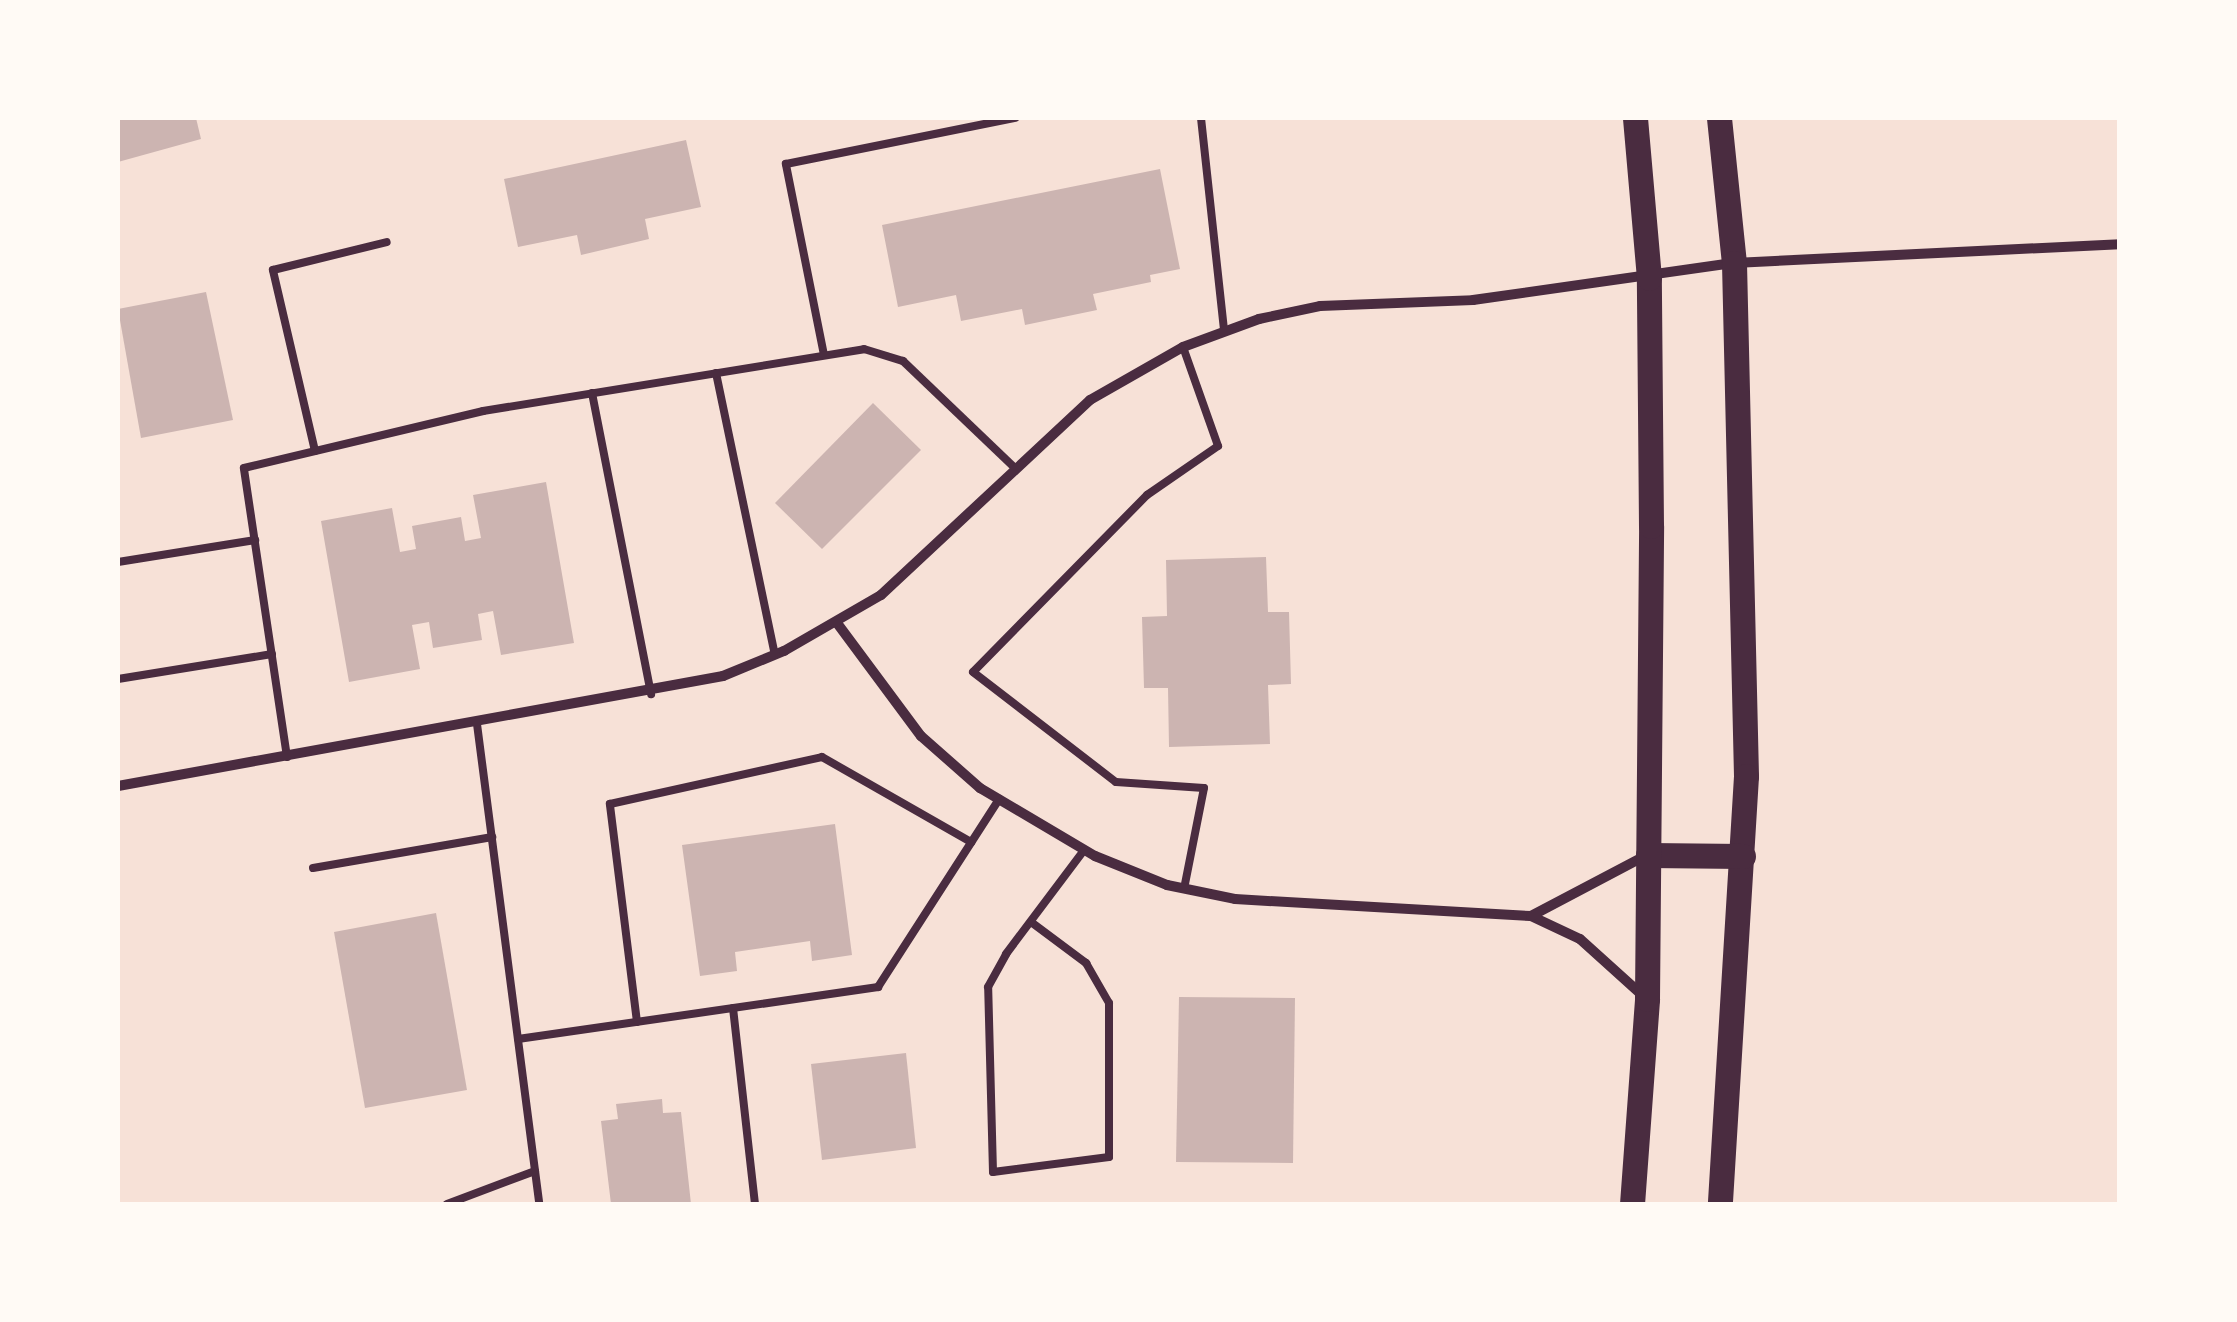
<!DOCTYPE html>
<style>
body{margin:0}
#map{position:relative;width:2237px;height:1322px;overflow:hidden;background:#f7e1d7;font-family:"Archivo Narrow",sans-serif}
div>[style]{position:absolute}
.building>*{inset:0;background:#ccb4b1}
.service>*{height:8px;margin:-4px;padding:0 4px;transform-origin:4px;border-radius:4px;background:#4a2c40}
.minor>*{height:10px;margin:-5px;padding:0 5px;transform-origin:5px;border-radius:5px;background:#4a2c40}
.primary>*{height:25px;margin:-12.5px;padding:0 12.5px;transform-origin:12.5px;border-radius:12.5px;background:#4a2c40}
span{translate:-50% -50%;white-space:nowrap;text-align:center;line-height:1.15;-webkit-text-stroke:10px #fffaf5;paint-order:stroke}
.frame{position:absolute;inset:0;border:120px solid #fffaf5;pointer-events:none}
</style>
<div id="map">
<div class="building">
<div style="clip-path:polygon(118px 118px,196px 118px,201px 139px,118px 162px)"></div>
<div style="clip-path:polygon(686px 140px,701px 207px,645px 219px,649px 239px,581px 255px,577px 235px,518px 247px,504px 179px)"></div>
<div style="clip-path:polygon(1160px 169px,1180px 269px,1150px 275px,1151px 282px,1093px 294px,1097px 310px,1025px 325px,1022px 309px,961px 321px,956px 295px,898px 307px,882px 225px)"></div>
<div style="clip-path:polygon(206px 292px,233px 420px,141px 438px,118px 309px)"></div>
<div style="clip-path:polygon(873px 403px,921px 450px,822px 549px,775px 503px)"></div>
<div style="clip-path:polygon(546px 482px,574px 643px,501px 655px,493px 611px,478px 614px,482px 640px,433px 648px,429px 622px,412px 625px,420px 669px,349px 682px,321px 521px,392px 508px,400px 552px,416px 549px,412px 526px,461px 517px,465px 541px,481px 538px,473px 495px)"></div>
<div style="clip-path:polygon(1266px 557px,1268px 612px,1289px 612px,1291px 684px,1268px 685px,1270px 744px,1169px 747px,1168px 688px,1144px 688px,1142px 617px,1167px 616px,1166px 560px)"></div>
<div style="clip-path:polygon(835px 824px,852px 955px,812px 961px,810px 941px,735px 952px,737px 971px,700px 976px,682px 845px)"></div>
<div style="clip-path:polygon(436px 913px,467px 1090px,365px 1108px,334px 932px)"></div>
<div style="clip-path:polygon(1179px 997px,1295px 998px,1293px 1163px,1176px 1162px)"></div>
<div style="clip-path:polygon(906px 1053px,916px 1148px,822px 1160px,811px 1064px)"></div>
<div style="clip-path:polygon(662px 1099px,663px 1113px,681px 1112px,691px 1204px,611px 1204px,601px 1121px,618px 1119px,616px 1104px)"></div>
</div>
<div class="service">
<div style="left:1201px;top:118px;width:213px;rotate:83.8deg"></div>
<div style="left:1183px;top:347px;width:105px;rotate:70.5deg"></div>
<div style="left:1218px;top:446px;width:86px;rotate:145.4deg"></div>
<div style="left:1147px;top:495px;width:248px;rotate:134.5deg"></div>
<div style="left:973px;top:672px;width:180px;rotate:37.6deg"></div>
<div style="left:1116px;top:782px;width:88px;rotate:3.9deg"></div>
<div style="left:1204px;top:788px;width:103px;rotate:101.2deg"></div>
<div style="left:824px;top:355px;width:195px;rotate:-101.3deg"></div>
<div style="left:786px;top:164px;width:234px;rotate:-11.4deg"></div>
<div style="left:716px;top:373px;width:288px;rotate:78.2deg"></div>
<div style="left:592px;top:393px;width:307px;rotate:78.9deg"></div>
<div style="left:315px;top:451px;width:186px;rotate:-103.1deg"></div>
<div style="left:273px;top:270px;width:117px;rotate:-13.8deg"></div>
<div style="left:118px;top:562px;width:139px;rotate:-9.1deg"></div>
<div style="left:118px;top:679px;width:156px;rotate:-9.2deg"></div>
<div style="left:477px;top:724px;width:484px;rotate:82.6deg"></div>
<div style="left:287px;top:757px;width:292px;rotate:-98.5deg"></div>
<div style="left:244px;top:468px;width:246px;rotate:-13.4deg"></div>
<div style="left:483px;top:411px;width:386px;rotate:-9.2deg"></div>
<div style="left:864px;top:349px;width:41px;rotate:17.1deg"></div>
<div style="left:903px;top:361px;width:155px;rotate:43.7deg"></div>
<div style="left:313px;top:868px;width:182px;rotate:-9.8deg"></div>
<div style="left:1031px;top:922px;width:69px;rotate:36.7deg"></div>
<div style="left:1086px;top:963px;width:46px;rotate:60.1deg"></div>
<div style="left:1109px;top:1003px;width:154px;rotate:90deg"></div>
<div style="left:1109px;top:1157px;width:117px;rotate:172.6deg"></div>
<div style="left:993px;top:1172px;width:185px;rotate:-91.5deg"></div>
<div style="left:988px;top:987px;width:38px;rotate:-61deg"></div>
<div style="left:1006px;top:954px;width:130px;rotate:-53.1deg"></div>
<div style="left:733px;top:1008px;width:197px;rotate:83.6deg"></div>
<div style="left:637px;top:1022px;width:220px;rotate:-97.1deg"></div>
<div style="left:610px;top:804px;width:217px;rotate:-12.5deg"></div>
<div style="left:822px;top:757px;width:172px;rotate:29.7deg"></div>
<div style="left:518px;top:1039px;width:364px;rotate:-8.2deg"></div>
<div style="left:878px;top:987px;width:224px;rotate:-57.2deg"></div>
<div style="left:447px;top:1204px;width:94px;rotate:-20.6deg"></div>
</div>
<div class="minor">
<div style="left:837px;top:623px;width:141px;rotate:53.4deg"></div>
<div style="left:921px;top:736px;width:79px;rotate:41.4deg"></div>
<div style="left:980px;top:788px;width:134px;rotate:30.6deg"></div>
<div style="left:1095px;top:856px;width:78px;rotate:21.9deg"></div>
<div style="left:1167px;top:885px;width:69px;rotate:11.6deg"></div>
<div style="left:1235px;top:899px;width:296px;rotate:3.3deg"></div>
<div style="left:1531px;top:916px;width:54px;rotate:25.1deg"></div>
<div style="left:1580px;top:939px;width:84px;rotate:42.1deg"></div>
<div style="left:118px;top:786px;width:615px;rotate:-10.3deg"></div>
<div style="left:723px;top:676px;width:66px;rotate:-22.3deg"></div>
<div style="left:784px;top:651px;width:112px;rotate:-30deg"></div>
<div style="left:881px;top:595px;width:286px;rotate:-43deg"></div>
<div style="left:1090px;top:400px;width:107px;rotate:-29.7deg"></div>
<div style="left:1183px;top:347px;width:81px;rotate:-20.2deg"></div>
<div style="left:1259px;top:319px;width:62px;rotate:-12deg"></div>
<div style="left:1320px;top:306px;width:153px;rotate:-2.2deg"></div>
<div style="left:1473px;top:300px;width:264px;rotate:-8.1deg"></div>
<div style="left:1734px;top:263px;width:386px;rotate:-2.8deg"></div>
<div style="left:1531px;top:916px;width:129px;rotate:-27.8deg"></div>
</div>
<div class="primary">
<div style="left:1719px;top:118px;width:146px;rotate:84.1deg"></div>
<div style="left:1734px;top:263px;width:513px;rotate:88.66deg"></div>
<div style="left:1746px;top:776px;width:429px;rotate:93.5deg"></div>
<div style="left:1648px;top:855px;width:95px;rotate:0.6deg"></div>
<div style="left:1632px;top:1204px;width:206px;rotate:-85.8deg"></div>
<div style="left:1647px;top:999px;width:473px;rotate:-89.5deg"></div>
<div style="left:1651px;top:526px;width:248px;rotate:-90.5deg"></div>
<div style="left:1649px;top:278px;width:161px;rotate:-95deg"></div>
</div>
<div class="frame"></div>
</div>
